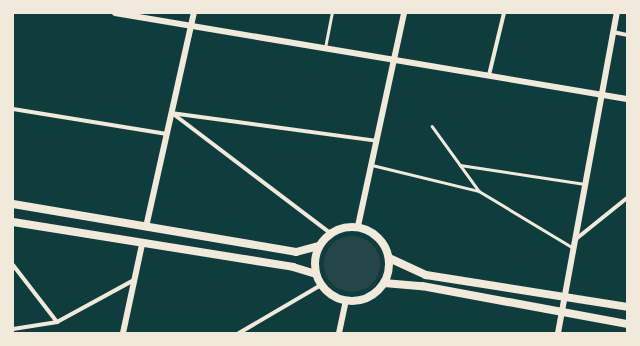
<!DOCTYPE html>
<style>
body{margin:0}
#map{position:relative;width:640px;height:346px;overflow:hidden;background:#0f3d3e;font-family:"Fira Sans Condensed",sans-serif}
div>[style]{position:absolute}
.green>*{inset:0;background:#244646}
.round{border-radius:50%}
.service>*{height:2.5px;margin:-1.25px;padding:0 1.25px;transform-origin:1.25px;border-radius:1.25px;background:#f1e9da}
.minor>*{height:4px;margin:-2px;padding:0 2px;transform-origin:2px;border-radius:2px;background:#f1e9da}
.tertiary>*{height:6px;margin:-3px;padding:0 3px;transform-origin:3px;border-radius:3px;background:#f1e9da}
.primary>*{height:8px;margin:-4px;padding:0 4px;transform-origin:4px;border-radius:4px;background:#f1e9da}
.primary>.ring{margin:-4px;padding:0;box-sizing:content-box;background:none;border:8px solid #f1e9da;border-radius:50%}
span{translate:-50% -50%;white-space:nowrap;text-align:center;line-height:1.15;-webkit-text-stroke:3px #f1e9da;paint-order:stroke}
.frame{position:absolute;inset:0;border:14px solid #f1e9da;pointer-events:none}
</style>
<div id="map">
<div class="green">
<div class="round" style="left:324px;top:236px;width:56px;height:56px"></div>
</div>
<div class="service">
<div style="left:325px;top:48px;width:36px;rotate:-79deg"></div>
<div style="left:432px;top:126px;width:80px;rotate:54.1deg"></div>
<div style="left:372px;top:165px;width:110px;rotate:13.7deg"></div>
<div style="left:479px;top:191px;width:109px;rotate:31.1deg"></div>
<div style="left:460px;top:165px;width:126px;rotate:8.6deg"></div>
</div>
<div class="minor">
<div style="left:613px;top:32px;width:14px;rotate:12deg"></div>
<div style="left:489px;top:75px;width:64px;rotate:-76.4deg"></div>
<div style="left:13px;top:109px;width:156px;rotate:9.2deg"></div>
<div style="left:171px;top:113px;width:208px;rotate:7.7deg"></div>
<div style="left:172px;top:113px;width:198px;rotate:37.2deg"></div>
<div style="left:576px;top:239px;width:65px;rotate:-38.8deg"></div>
<div style="left:13px;top:265px;width:72px;rotate:52.3deg"></div>
<div style="left:13px;top:329px;width:45px;rotate:-9deg"></div>
<div style="left:57px;top:322px;width:88px;rotate:-28.6deg"></div>
<div style="left:239px;top:333px;width:95px;rotate:-30.3deg"></div>
</div>
<div class="tertiary">
<div style="left:115px;top:13px;width:519px;rotate:9.53deg"></div>
<div style="left:358px;top:226px;width:218px;rotate:-77.8deg"></div>
<div style="left:146px;top:227px;width:219px;rotate:-77.4deg"></div>
<div style="left:123px;top:333px;width:91px;rotate:-77.9deg"></div>
<div style="left:339px;top:333px;width:33px;rotate:-78deg"></div>
<div style="left:558px;top:333px;width:325px;rotate:-79.6deg"></div>
</div>
<div class="primary">
<div style="left:13px;top:204px;width:287px;rotate:9.6deg"></div>
<div style="left:296px;top:252px;width:24px;rotate:-15deg"></div>
<div style="left:13px;top:222px;width:284px;rotate:9.1deg"></div>
<div style="left:293px;top:267px;width:24px;rotate:17deg"></div>
<div class="ring" style="left:315px;top:227px;width:66px;height:66px"></div>
<div style="left:389px;top:258px;width:41px;rotate:24.7deg"></div>
<div style="left:426px;top:275px;width:204px;rotate:9deg"></div>
<div style="left:384px;top:283px;width:38px;rotate:5deg"></div>
<div style="left:422px;top:286px;width:208px;rotate:10.5deg"></div>
</div>
<div class="frame"></div>
</div>
